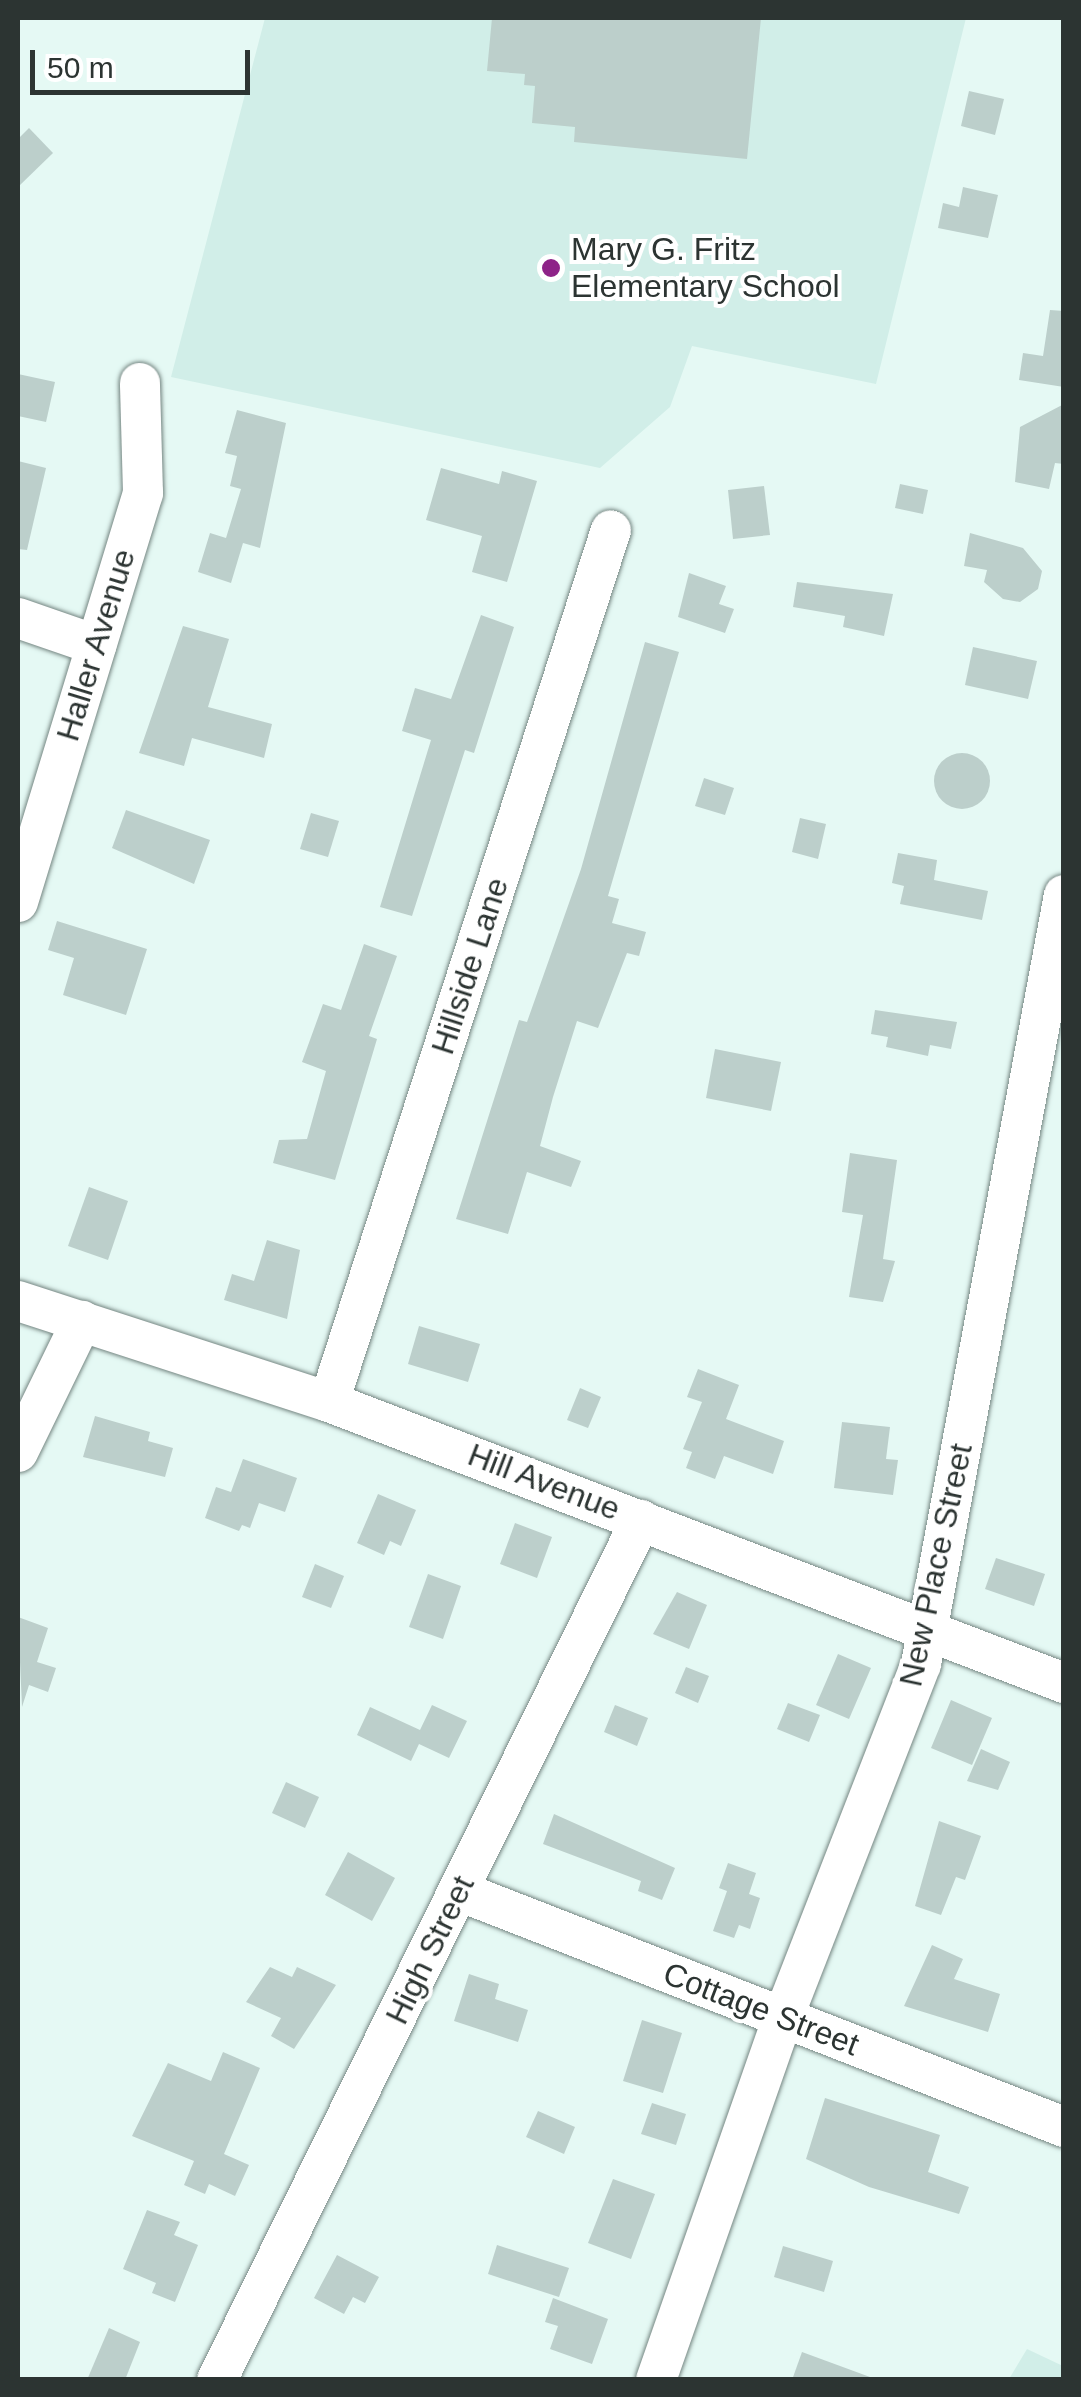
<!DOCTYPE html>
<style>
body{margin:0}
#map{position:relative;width:1081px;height:2397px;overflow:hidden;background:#e5f9f4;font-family:Helvetica,sans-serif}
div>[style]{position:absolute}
.built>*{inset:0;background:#d1eee8}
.building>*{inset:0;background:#bccfcb}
.round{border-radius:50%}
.roads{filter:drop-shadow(0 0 2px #758682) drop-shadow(0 0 2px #758682)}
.minor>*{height:40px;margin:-20px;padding:0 20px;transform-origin:20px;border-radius:20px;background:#fff}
.dots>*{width:28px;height:28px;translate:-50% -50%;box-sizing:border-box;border:5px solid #fff;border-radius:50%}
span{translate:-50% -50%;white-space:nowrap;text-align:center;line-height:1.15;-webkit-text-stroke:8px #fff;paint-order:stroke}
.poi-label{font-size:32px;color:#2c3432}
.left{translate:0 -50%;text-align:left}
.street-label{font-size:32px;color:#2c3432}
.frame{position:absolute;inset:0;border:20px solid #2c3432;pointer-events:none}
.scale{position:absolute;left:30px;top:50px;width:220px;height:45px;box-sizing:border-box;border:5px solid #2c3432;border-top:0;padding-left:12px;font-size:30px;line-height:35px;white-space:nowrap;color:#2c3432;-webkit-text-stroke:8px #fff;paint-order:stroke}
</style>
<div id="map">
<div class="built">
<div style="clip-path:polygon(265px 18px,966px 18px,876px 384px,692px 346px,670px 407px,600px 468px,171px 377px)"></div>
<div style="clip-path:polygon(1027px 2349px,1063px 2366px,1063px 2379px,1009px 2379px)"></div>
</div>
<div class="building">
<div style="clip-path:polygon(492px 18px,761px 18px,747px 159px,574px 142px,575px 127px,532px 123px,535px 86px,524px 85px,525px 74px,487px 71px)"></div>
<div style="clip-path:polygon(969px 91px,1004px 99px,995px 135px,961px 126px)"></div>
<div style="clip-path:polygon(29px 128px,53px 153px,18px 187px,18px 139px)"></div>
<div style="clip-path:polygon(963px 187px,998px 195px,988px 238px,938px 228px,943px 203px,959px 207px)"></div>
<div style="clip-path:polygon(1050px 310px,1064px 311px,1064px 387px,1019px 380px,1023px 353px,1043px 356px)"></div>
<div style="clip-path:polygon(18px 374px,55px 382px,46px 422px,18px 416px)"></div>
<div style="clip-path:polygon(1064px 404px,1064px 464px,1055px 463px,1049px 489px,1015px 482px,1020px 427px)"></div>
<div style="clip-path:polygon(237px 410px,286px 423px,260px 548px,243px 543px,231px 583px,198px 572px,210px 533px,226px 538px,241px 489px,230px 486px,237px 456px,225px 453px)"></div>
<div style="clip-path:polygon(18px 461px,46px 468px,27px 550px,18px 549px)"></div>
<div style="clip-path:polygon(441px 468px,499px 484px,502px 471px,537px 481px,507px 582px,472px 572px,482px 536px,426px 520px)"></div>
<div style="clip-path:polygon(900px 484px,928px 490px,923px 514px,895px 508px)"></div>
<div style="clip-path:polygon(764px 486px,770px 535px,733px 539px,728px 490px)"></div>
<div style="clip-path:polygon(970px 533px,1023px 548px,1042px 571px,1038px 589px,1020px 602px,1003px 599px,984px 582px,987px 570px,964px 566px)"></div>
<div style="clip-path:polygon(689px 573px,726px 586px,719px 604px,734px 609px,725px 633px,678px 617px)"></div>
<div style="clip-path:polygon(797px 582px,893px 594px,884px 636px,843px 627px,845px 616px,793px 607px)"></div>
<div style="clip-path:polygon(481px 615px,514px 627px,474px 753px,465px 750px,412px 916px,380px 907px,431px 740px,402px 731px,415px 688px,451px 699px)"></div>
<div style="clip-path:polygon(183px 626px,229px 639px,208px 707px,272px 724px,264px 758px,192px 738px,184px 766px,139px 753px)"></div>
<div style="clip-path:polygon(645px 642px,679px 652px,608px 896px,619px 899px,612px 923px,646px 932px,639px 956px,627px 953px,598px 1028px,577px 1021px,553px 1097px,540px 1146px,581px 1161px,571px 1187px,527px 1172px,508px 1234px,456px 1219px,519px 1020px,527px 1022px,581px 869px)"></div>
<div style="clip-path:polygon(973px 647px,1037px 661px,1028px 699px,965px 685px)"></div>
<div class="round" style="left:934px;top:753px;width:56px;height:56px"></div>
<div style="clip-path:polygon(704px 778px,734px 788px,725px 815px,695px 806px)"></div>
<div style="clip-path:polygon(126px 810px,210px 840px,194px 884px,112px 848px)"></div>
<div style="clip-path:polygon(311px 813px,339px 821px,328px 857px,300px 849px)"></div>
<div style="clip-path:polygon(800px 818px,826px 824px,818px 859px,792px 852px)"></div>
<div style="clip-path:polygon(898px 853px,937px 860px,934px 880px,988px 891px,982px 920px,900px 904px,904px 886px,892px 883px)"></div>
<div style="clip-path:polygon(57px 921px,147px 949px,126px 1015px,63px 995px,74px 958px,48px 950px)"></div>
<div style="clip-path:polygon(364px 944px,397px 956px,369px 1036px,377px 1039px,335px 1180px,273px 1163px,279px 1140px,307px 1139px,326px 1071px,302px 1062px,323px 1004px,341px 1010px)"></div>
<div style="clip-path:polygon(875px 1010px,957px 1022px,951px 1049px,930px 1045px,928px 1056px,886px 1047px,888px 1037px,871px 1034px)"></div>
<div style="clip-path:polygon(715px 1049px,781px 1062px,771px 1111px,706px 1098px)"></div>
<div style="clip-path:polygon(850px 1153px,897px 1160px,883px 1259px,895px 1261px,883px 1302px,849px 1297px,863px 1215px,842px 1212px)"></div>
<div style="clip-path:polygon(89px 1187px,128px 1201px,108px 1260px,68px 1246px)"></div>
<div style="clip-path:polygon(267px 1240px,300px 1250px,287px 1319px,224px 1300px,232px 1274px,254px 1281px)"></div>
<div style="clip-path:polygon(419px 1326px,480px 1344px,468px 1382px,408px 1364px)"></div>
<div style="clip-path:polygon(698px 1369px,739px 1385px,726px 1419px,784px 1441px,773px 1474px,724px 1456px,715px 1479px,686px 1468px,692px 1452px,683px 1449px,702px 1402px,687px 1397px)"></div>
<div style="clip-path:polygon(580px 1388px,601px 1397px,588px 1428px,567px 1420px)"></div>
<div style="clip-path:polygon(95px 1416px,150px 1432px,148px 1441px,173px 1448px,165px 1477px,83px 1457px)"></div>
<div style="clip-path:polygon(842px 1422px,890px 1427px,886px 1459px,898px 1460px,893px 1495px,834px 1488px)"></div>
<div style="clip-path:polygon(243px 1459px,297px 1478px,285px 1512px,259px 1503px,250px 1528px,242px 1525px,239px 1531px,205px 1518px,216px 1487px,231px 1492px)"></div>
<div style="clip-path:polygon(378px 1494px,416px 1510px,401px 1546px,390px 1541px,384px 1555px,357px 1543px)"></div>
<div style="clip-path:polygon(515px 1523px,552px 1537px,537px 1578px,500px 1564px)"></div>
<div style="clip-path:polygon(996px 1558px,1045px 1574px,1034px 1606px,985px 1589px)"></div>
<div style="clip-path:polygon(315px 1564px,344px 1576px,331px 1608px,302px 1597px)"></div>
<div style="clip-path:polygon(428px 1574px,461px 1586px,443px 1639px,409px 1627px)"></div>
<div style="clip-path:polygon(677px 1592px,707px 1605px,689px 1649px,653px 1634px)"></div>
<div style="clip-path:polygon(18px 1617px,48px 1628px,37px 1662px,56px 1668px,48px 1692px,29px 1685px,22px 1707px)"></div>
<div style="clip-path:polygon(838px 1654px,871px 1668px,849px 1719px,816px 1705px)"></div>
<div style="clip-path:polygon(686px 1667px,709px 1676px,698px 1703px,675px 1693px)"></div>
<div style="clip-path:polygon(951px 1700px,992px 1718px,972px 1765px,931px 1748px)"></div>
<div style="clip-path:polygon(788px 1703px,820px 1715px,809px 1742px,777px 1729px)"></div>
<div style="clip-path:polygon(432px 1705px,467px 1721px,449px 1758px,419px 1744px,411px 1761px,357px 1735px,370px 1707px,420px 1730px)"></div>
<div style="clip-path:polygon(615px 1705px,648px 1718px,637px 1746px,604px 1732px)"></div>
<div style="clip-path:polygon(981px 1749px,1010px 1762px,998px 1790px,967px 1781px)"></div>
<div style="clip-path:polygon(286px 1782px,319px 1797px,305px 1828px,272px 1813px)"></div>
<div style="clip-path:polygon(554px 1814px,675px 1868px,662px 1900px,638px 1891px,641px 1881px,543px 1844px)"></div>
<div style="clip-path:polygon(939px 1821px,981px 1836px,965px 1880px,956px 1877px,941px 1915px,915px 1906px)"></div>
<div style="clip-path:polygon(348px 1852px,395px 1878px,372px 1921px,325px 1895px)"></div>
<div style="clip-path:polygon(728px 1863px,756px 1873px,749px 1894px,760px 1898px,750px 1929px,739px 1925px,734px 1938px,713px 1931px,727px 1891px,719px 1888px)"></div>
<div style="clip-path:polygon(932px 1945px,963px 1959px,954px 1979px,1000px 1994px,988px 2032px,904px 2006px)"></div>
<div style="clip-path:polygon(270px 1967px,292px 1977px,297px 1967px,336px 1985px,294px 2049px,271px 2036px,281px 2018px,246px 2002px)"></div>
<div style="clip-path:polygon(469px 1974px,499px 1984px,495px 1999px,528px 2010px,518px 2042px,454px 2021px)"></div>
<div style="clip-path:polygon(642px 2020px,682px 2033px,663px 2093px,623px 2081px)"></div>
<div style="clip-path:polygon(223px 2052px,260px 2068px,224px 2154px,249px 2165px,235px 2196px,209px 2184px,205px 2194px,184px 2185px,194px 2161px,132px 2136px,168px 2063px,211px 2081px)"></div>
<div style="clip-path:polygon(825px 2098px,940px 2135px,928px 2172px,969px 2187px,959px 2214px,869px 2187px,806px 2159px)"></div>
<div style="clip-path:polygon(652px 2103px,686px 2114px,676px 2145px,641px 2134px)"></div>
<div style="clip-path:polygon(538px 2111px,575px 2127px,564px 2154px,526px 2137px)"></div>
<div style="clip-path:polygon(613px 2179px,655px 2194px,631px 2259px,588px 2243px)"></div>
<div style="clip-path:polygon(147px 2210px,180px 2222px,174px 2235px,198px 2245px,175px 2302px,152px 2293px,156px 2283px,123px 2269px)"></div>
<div style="clip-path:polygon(497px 2245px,569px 2268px,559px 2297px,488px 2274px)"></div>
<div style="clip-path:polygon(783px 2246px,833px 2261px,824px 2292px,774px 2277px)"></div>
<div style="clip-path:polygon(337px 2255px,379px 2277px,365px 2303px,353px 2297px,344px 2314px,314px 2298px)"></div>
<div style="clip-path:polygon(553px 2298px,608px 2319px,592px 2364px,550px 2349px,558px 2326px,545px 2322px)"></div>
<div style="clip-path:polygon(109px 2328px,140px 2342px,125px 2380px,87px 2380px)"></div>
<div style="clip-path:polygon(802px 2352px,870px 2377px,869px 2380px,792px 2380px)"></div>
</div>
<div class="roads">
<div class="minor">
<div style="left:18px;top:618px;width:83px;rotate:19.1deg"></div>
<div style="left:18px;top:902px;width:428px;rotate:-73deg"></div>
<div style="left:143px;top:493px;width:110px;rotate:-91.6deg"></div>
<div style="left:18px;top:1301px;width:327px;rotate:18deg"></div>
<div style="left:329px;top:1402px;width:787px;rotate:20.92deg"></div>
<div style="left:329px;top:1402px;width:916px;rotate:-72.08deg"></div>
<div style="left:18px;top:1452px;width:146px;rotate:-64deg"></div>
<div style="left:459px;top:1891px;width:649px;rotate:21.31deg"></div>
<div style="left:217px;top:2380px;width:959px;rotate:-63.76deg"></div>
<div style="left:656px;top:2380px;width:384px;rotate:-70.7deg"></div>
<div style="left:783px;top:2018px;width:380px;rotate:-68.7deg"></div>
<div style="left:921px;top:1664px;width:782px;rotate:-79.47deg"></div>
</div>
</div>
<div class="dots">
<div style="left:551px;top:268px;background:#8e2388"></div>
</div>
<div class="poi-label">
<span class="left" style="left:571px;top:268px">Mary G. Fritz<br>Elementary School</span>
</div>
<div class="street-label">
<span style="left:96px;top:645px;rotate:-73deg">Haller Avenue</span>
<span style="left:470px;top:966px;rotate:-72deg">Hillside Lane</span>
<span style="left:544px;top:1482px;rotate:21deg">Hill Avenue</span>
<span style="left:936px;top:1565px;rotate:-78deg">New Place Street</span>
<span style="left:430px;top:1950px;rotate:-64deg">High Street</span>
<span style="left:761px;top:2009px;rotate:21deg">Cottage Street</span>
</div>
<div class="frame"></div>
<div class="scale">50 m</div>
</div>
